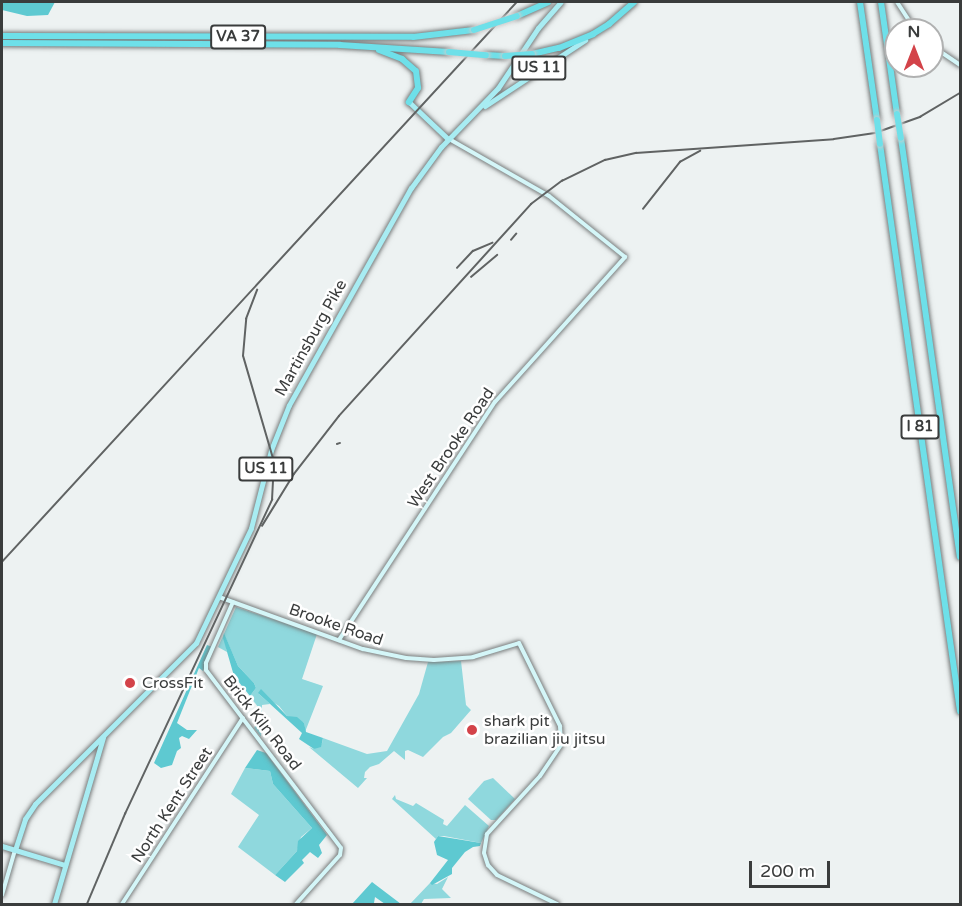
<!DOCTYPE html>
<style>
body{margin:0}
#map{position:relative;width:962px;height:906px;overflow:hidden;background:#edf2f2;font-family:"Varela Round",sans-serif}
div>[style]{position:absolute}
.green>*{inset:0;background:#8fd8dd}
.forest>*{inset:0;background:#5ec9d1}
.roads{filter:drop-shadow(0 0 2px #797d7d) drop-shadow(0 0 2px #797d7d)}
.secondary>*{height:4px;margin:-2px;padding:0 2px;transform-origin:2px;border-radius:2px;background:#d4f6f8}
.primary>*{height:5px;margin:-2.5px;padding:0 2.5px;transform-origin:2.5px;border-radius:2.5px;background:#a8ecf2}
.highway>*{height:6px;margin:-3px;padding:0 3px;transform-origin:3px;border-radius:3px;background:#6ee0e9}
.rail>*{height:1.5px;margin:-0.75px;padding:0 0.75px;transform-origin:0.75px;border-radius:0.75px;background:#606363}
.bridges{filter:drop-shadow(0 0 2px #ccc) drop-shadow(0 0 2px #ccc)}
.highway-bridge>*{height:6px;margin:-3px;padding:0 3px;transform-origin:3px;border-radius:3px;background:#6ee0e9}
.dots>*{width:16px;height:16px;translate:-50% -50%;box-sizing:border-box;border:3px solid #fff;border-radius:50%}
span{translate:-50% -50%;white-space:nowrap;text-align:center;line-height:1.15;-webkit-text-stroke:5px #fff;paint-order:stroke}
.shield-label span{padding:2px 4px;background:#fff;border:2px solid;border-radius:4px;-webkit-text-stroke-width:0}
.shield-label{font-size:15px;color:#3a3c3c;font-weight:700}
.street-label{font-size:16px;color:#3a3c3c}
.poi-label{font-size:16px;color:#3a3c3c}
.left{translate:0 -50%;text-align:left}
.frame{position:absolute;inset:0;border:3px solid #3a3c3c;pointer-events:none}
.north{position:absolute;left:884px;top:18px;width:60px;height:60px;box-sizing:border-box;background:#fff;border:2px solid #b0b1b1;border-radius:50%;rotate:0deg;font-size:16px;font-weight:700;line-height:24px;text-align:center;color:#3a3c3c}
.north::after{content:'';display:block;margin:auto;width:21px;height:27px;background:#d34349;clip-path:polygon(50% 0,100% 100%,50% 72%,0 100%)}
.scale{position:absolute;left:749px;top:861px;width:81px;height:27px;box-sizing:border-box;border:3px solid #3a3c3c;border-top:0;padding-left:8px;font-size:18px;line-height:21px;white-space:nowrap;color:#3a3c3c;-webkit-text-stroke:4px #fff;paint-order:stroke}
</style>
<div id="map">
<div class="green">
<div style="clip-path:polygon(236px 607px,317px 634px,302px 679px,323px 686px,305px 732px,304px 723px,287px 716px,279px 706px,258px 693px,270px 704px,262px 705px,261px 737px,254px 728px,260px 718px,260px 710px,250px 696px,256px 688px,254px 683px,238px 666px,224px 634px,227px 652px,218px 647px)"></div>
<div style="clip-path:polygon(461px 661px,466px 705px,471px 710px,451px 733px,443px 737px,423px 757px,408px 750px,405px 751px,405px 760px,394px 751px,379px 764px,370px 767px,365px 772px,364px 778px,367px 778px,358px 788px,309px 747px,314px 749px,322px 743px,323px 738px,367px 754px,387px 751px,419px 694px,428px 662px)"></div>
<div style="clip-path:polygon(245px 768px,270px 771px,273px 784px,312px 828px,301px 837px,297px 851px,275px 875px,238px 847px,259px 815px,231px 794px)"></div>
<div style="clip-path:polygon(493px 778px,515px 799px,496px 820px,491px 820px,468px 799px,484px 781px)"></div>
<div style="clip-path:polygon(395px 795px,396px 799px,413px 806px,416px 803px,444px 820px,443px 824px,447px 826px,465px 805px,489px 826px,481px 843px,444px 836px,438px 836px,436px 839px,392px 799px)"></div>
<div style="clip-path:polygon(448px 877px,442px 889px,451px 898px,424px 899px,421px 904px,410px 904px,430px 883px,437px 884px)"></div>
</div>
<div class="forest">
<div style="clip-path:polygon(2px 2px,55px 2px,48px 15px,27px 16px,2px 10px)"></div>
<div style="clip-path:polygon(224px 633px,238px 666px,254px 683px,256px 688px,250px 696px,234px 676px,223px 638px)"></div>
<div style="clip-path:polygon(207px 645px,212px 647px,203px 671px,199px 668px,177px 723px,187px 730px,197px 730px,189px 739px,182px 736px,179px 738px,181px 748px,177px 751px,172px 765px,161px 768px,154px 763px)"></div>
<div style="clip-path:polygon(261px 689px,287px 716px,297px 717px,304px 723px,306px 732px,323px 738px,321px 747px,314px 749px,299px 739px,302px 733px,258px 693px)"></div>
<div style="clip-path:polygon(257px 750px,266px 753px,327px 835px,319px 845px,322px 853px,318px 858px,310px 852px,302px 860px,304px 863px,285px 882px,275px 875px,297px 851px,298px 841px,312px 828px,273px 784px,270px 771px,245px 768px)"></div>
<div style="clip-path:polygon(438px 836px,481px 843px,480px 846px,473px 847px,465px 852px,452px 868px,452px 874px,432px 885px,430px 883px,448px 860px,437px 855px,434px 842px)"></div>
<div style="clip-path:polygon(372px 882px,401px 904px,385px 904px,375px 897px,374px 903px,352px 904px)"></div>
</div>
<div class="roads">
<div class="secondary">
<div style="left:897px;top:2px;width:33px;rotate:57deg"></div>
<div style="left:932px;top:46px;width:34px;rotate:34deg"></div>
<div style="left:219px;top:597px;width:153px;rotate:19.9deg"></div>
<div style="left:363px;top:649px;width:44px;rotate:11.8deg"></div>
<div style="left:406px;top:658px;width:28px;rotate:4deg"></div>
<div style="left:434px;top:660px;width:39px;rotate:-4deg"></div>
<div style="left:473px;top:657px;width:48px;rotate:-16.9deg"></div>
<div style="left:519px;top:643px;width:93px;rotate:63.7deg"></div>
<div style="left:560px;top:726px;width:19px;rotate:87deg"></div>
<div style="left:561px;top:745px;width:37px;rotate:124deg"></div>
<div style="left:540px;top:776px;width:79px;rotate:132.4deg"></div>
<div style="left:487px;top:834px;width:19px;rotate:99deg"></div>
<div style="left:484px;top:853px;width:13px;rotate:72deg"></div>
<div style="left:488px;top:865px;width:13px;rotate:48deg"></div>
<div style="left:497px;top:875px;width:67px;rotate:25.8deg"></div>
<div style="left:233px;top:602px;width:67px;rotate:113.9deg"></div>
<div style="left:206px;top:663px;width:7px;rotate:90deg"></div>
<div style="left:206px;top:670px;width:223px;rotate:52.8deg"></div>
<div style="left:341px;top:848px;width:7px;rotate:98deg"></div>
<div style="left:340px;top:855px;width:66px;rotate:131.9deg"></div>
<div style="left:339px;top:640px;width:285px;rotate:-56.8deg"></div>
<div style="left:495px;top:402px;width:195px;rotate:-48.1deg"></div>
<div style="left:625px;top:257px;width:97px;rotate:-141.2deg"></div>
<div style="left:549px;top:196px;width:115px;rotate:-150.3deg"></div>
<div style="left:2px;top:895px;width:47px;rotate:-73.9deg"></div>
<div style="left:122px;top:904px;width:222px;rotate:-57deg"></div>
</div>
<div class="primary">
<div style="left:409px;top:102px;width:54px;rotate:43.5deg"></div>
<div style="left:485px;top:106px;width:120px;rotate:-33.4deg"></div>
<div style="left:2px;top:846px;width:66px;rotate:16.8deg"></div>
<div style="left:15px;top:850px;width:33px;rotate:-72deg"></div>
<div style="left:25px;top:819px;width:18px;rotate:-56deg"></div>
<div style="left:35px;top:804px;width:228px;rotate:-45deg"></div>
<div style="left:196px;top:643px;width:127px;rotate:-64.4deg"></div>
<div style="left:251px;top:528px;width:81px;rotate:-75.6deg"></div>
<div style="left:271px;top:450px;width:48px;rotate:-68.2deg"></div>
<div style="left:289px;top:405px;width:249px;rotate:-60.7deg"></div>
<div style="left:411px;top:188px;width:51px;rotate:-53.8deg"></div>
<div style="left:441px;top:147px;width:82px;rotate:-46deg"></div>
<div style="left:498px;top:88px;width:72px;rotate:-56.3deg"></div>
<div style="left:538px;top:28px;width:35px;rotate:-49deg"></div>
<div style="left:54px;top:904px;width:174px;rotate:-73.6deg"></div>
</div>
<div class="highway">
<div style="left:860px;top:2px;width:119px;rotate:81.8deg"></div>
<div style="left:881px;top:2px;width:113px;rotate:81.9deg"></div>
<div style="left:517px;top:16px;width:34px;rotate:-24deg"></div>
<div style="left:2px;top:36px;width:411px;rotate:0.1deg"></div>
<div style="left:413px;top:37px;width:61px;rotate:-6.5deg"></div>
<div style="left:2px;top:43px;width:338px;rotate:0.3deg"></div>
<div style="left:340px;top:45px;width:109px;rotate:3.7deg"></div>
<div style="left:379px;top:50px;width:25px;rotate:21deg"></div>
<div style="left:402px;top:59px;width:18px;rotate:41deg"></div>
<div style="left:416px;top:71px;width:17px;rotate:83deg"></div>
<div style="left:418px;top:88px;width:17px;rotate:123deg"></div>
<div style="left:532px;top:54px;width:28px;rotate:-13deg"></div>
<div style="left:559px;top:48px;width:37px;rotate:-22deg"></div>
<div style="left:593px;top:34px;width:19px;rotate:-32deg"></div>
<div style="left:609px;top:24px;width:33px;rotate:-41deg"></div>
<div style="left:486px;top:55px;width:19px;rotate:3deg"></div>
<div style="left:901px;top:138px;width:423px;rotate:82deg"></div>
<div style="left:880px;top:144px;width:573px;rotate:81.97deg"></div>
</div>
</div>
<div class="rail">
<div style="left:643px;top:209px;width:60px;rotate:-51.8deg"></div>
<div style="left:680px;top:162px;width:23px;rotate:-29deg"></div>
<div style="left:511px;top:240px;width:8px;rotate:-50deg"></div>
<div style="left:457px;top:268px;width:23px;rotate:-47deg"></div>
<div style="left:473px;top:251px;width:21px;rotate:-23deg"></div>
<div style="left:471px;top:277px;width:34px;rotate:-40deg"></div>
<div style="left:337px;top:444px;width:3px;rotate:-18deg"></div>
<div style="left:262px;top:526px;width:61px;rotate:-58.4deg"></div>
<div style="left:294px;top:474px;width:73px;rotate:-52.2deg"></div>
<div style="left:339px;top:416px;width:286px;rotate:-47.8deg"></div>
<div style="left:531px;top:204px;width:39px;rotate:-37deg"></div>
<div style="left:562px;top:181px;width:48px;rotate:-26deg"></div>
<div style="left:605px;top:160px;width:32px;rotate:-13deg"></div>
<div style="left:636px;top:153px;width:198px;rotate:-4deg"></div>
<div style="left:834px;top:139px;width:41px;rotate:-8.3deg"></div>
<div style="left:875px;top:133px;width:48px;rotate:-19.6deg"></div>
<div style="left:920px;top:117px;width:47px;rotate:-31deg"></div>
<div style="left:2px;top:562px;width:761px;rotate:-47.4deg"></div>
<div style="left:87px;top:904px;width:98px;rotate:-67.1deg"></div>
<div style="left:125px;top:814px;width:347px;rotate:-64.9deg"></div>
<div style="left:272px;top:500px;width:38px;rotate:-87deg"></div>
<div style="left:274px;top:462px;width:110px;rotate:-106.3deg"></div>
<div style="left:243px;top:356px;width:37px;rotate:-85deg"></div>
<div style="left:246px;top:319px;width:31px;rotate:-69deg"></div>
</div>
<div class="bridges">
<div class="highway-bridge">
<div style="left:474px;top:30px;width:45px;rotate:-18deg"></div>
<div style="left:449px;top:52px;width:37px;rotate:5deg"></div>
<div style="left:505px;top:56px;width:27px;rotate:-4deg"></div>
<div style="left:897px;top:114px;width:24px;rotate:81deg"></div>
<div style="left:877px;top:120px;width:24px;rotate:83deg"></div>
</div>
</div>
<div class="dots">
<div style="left:130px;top:683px;background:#d34349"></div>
<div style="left:472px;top:730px;background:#d34349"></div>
</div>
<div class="shield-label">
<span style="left:238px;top:37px">VA 37</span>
<span style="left:539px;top:68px">US 11</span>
<span style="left:920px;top:427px">I 81</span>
<span style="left:266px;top:469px">US 11</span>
</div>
<div class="street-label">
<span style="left:311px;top:338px;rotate:-61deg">Martinsburg Pike</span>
<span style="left:451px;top:448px;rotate:-56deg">West Brooke Road</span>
<span style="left:336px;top:625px;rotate:19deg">Brooke Road</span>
<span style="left:262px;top:723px;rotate:52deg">Brick Kiln Road</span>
<span style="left:172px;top:805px;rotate:-57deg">North Kent Street</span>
</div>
<div class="poi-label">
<span class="left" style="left:142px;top:683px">CrossFit</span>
<span class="left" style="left:484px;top:730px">shark pit<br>brazilian jiu jitsu</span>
</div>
<div class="frame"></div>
<div class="north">N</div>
<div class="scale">200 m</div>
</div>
